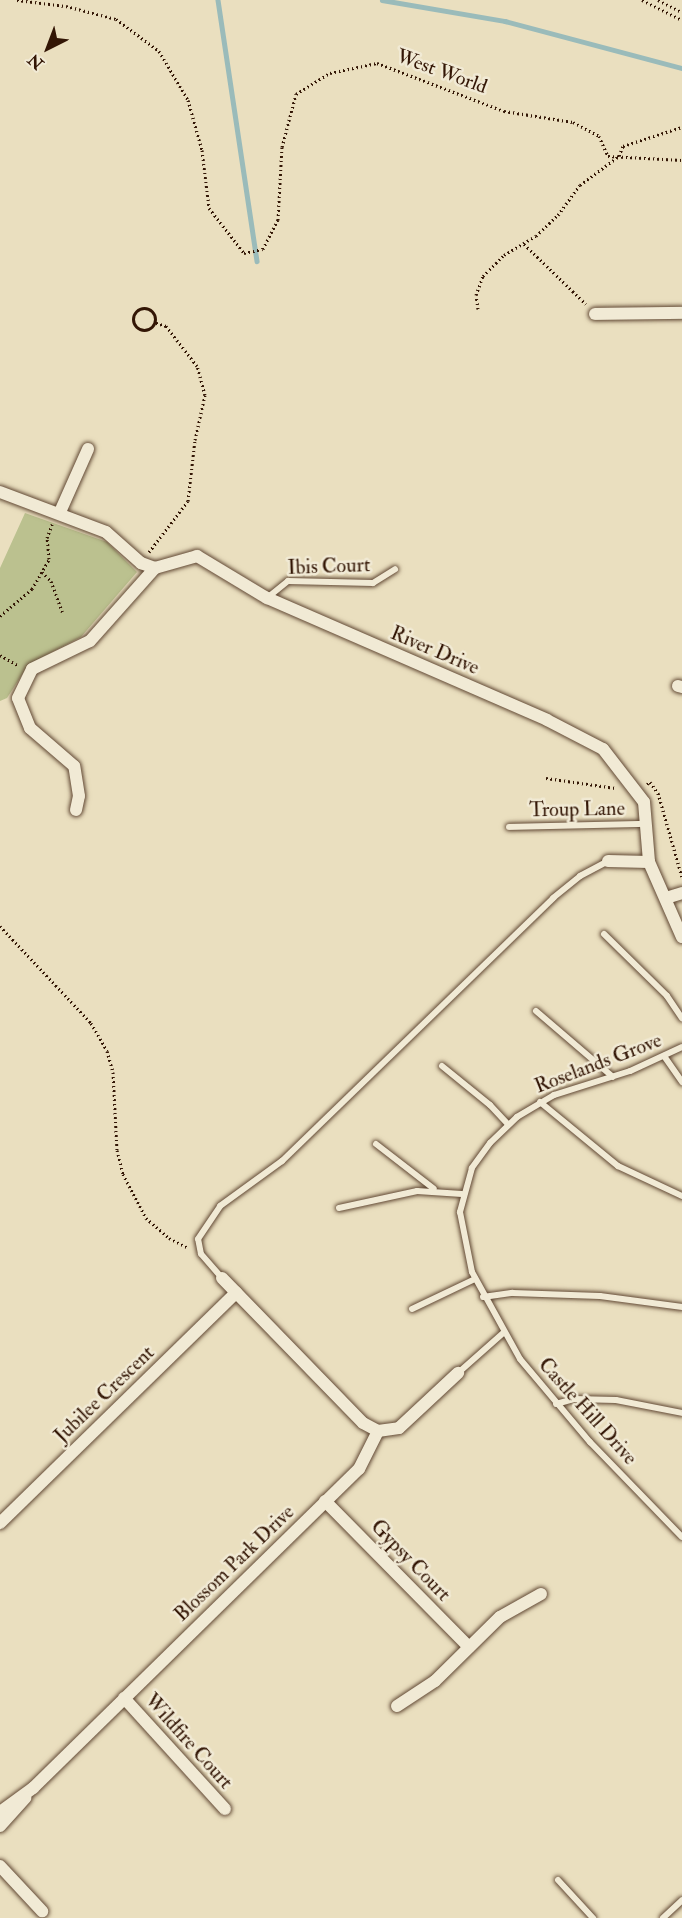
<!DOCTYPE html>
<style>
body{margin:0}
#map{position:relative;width:682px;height:1918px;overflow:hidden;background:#eadfbf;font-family:"IM FELL Double Pica",serif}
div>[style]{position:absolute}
.green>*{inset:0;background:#bbc18f}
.stream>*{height:4.5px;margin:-2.25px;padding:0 2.25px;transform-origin:2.25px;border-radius:2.25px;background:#9abbba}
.path>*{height:3px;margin-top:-1.5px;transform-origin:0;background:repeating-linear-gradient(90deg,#331605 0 1.5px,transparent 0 4.5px)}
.path>.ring{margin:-1.5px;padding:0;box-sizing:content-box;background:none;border:3px solid #331605;border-radius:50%}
.roads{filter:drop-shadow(0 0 2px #614834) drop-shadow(0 0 2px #614834)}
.service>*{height:6px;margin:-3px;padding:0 3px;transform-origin:3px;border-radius:3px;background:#f1ead5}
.minor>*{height:12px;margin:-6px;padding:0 6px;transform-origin:6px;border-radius:6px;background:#f1ead5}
span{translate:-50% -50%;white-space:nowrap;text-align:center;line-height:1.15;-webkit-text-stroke:5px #f1ead5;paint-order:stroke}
.street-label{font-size:20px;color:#331605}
.north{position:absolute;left:18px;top:18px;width:60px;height:60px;-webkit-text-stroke:4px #f1ead5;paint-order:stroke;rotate:222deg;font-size:16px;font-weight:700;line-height:24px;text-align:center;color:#331605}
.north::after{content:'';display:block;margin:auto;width:21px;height:27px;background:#331605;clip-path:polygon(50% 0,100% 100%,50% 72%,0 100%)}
</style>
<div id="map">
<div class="green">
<div style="clip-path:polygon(25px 513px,107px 542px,137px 572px,81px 637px,29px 664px,7px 698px,0 701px,0 568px)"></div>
</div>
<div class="stream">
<div style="left:218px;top:0;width:264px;rotate:81.5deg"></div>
<div style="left:382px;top:0;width:125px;rotate:9.7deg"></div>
<div style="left:505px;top:21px;width:183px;rotate:14.9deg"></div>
</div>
<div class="path">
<div style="left:17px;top:0;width:49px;rotate:7deg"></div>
<div style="left:66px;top:6px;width:52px;rotate:14.6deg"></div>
<div style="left:116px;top:19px;width:54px;rotate:36.7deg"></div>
<div style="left:159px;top:51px;width:57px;rotate:59.4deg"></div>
<div style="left:188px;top:100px;width:52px;rotate:74.4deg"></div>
<div style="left:202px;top:150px;width:58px;rotate:83.1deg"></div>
<div style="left:209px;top:208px;width:57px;rotate:52.1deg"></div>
<div style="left:244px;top:253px;width:19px;rotate:-12deg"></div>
<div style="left:263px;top:249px;width:33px;rotate:-63deg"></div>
<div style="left:278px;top:220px;width:73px;rotate:-86.9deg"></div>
<div style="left:282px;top:147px;width:55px;rotate:-75.2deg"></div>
<div style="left:296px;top:94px;width:40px;rotate:-32deg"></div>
<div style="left:330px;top:73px;width:48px;rotate:-12deg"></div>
<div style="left:377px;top:63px;width:136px;rotate:20.7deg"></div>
<div style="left:504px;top:111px;width:70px;rotate:9.1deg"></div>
<div style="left:573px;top:122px;width:30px;rotate:28deg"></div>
<div style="left:599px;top:136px;width:22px;rotate:66deg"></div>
<div style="left:608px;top:156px;width:74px;rotate:3.1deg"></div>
<div style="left:642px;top:0;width:45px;rotate:26.6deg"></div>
<div style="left:658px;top:0;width:27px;rotate:27deg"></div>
<div style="left:524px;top:244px;width:86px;rotate:44.1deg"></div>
<div class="ring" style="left:133px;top:308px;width:19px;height:19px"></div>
<div style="left:478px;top:309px;width:14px;rotate:-98deg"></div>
<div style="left:476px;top:295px;width:20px;rotate:-70deg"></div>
<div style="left:483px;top:276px;width:30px;rotate:-45deg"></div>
<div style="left:504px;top:255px;width:37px;rotate:-31deg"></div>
<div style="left:536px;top:236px;width:30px;rotate:-44deg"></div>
<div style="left:558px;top:215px;width:37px;rotate:-54deg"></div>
<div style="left:580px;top:185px;width:49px;rotate:-36.6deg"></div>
<div style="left:619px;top:156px;width:11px;rotate:-68deg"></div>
<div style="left:623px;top:146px;width:62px;rotate:-17.9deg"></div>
<div style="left:149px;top:552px;width:64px;rotate:-52.6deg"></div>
<div style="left:188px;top:501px;width:61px;rotate:-83.5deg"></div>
<div style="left:195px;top:440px;width:46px;rotate:-77.5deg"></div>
<div style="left:205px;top:395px;width:30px;rotate:-105deg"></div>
<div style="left:197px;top:366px;width:51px;rotate:-127.8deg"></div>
<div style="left:166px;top:326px;width:13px;rotate:-162deg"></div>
<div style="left:42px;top:572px;width:13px;rotate:45deg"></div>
<div style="left:51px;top:581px;width:33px;rotate:70deg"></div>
<div style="left:0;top:616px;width:42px;rotate:-40.2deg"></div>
<div style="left:32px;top:589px;width:34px;rotate:-60deg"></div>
<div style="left:49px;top:559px;width:21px;rotate:-95deg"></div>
<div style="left:47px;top:538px;width:15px;rotate:-70deg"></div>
<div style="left:0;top:655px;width:22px;rotate:30deg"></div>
<div style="left:546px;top:778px;width:70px;rotate:8.2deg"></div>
<div style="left:647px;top:784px;width:4px;rotate:-34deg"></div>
<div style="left:650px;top:782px;width:14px;rotate:54deg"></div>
<div style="left:658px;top:793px;width:87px;rotate:74.1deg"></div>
<div style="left:0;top:926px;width:133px;rotate:46.8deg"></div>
<div style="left:91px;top:1023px;width:32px;rotate:60deg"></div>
<div style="left:107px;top:1051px;width:22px;rotate:74deg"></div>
<div style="left:113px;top:1072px;width:78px;rotate:87.1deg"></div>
<div style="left:117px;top:1150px;width:25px;rotate:76deg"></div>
<div style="left:123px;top:1174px;width:50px;rotate:62.4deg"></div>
<div style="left:146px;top:1218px;width:30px;rotate:41deg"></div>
<div style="left:169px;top:1238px;width:22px;rotate:27deg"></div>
</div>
<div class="roads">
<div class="service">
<div style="left:267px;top:598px;width:27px;rotate:-39deg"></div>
<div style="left:288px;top:581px;width:85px;rotate:1.3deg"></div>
<div style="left:373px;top:583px;width:26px;rotate:-32deg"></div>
<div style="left:509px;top:827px;width:137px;rotate:-1.3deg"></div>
<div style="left:604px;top:934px;width:88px;rotate:44.5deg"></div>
<div style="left:667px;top:996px;width:27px;rotate:56deg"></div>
<div style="left:536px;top:1011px;width:101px;rotate:40.6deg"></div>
<div style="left:682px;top:1047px;width:57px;rotate:155.2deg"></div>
<div style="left:630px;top:1071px;width:80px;rotate:162.5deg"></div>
<div style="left:554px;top:1095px;width:43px;rotate:149.3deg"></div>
<div style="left:517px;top:1117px;width:37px;rotate:136deg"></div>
<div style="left:490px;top:1143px;width:31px;rotate:126deg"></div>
<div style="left:472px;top:1168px;width:46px;rotate:105.3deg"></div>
<div style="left:460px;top:1212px;width:61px;rotate:78.7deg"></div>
<div style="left:472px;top:1272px;width:99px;rotate:61.1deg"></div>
<div style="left:520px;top:1359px;width:109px;rotate:49.9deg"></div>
<div style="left:590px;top:1442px;width:132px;rotate:45.9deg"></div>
<div style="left:664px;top:1056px;width:32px;rotate:55deg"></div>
<div style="left:442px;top:1066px;width:62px;rotate:39.1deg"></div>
<div style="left:490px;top:1105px;width:26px;rotate:47deg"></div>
<div style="left:540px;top:1102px;width:101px;rotate:39.4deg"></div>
<div style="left:618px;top:1166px;width:71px;rotate:25.1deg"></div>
<div style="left:376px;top:1144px;width:73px;rotate:37.8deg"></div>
<div style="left:339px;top:1208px;width:80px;rotate:-12.3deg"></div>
<div style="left:417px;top:1191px;width:45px;rotate:3.8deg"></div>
<div style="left:222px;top:1278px;width:32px;rotate:-131deg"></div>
<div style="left:201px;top:1254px;width:15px;rotate:-101deg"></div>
<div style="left:198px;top:1239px;width:40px;rotate:-56deg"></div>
<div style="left:220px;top:1206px;width:77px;rotate:-36deg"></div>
<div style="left:282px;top:1161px;width:378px;rotate:-44.1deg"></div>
<div style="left:553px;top:898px;width:35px;rotate:-39deg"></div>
<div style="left:580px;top:876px;width:32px;rotate:-28deg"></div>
<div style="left:483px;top:1297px;width:30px;rotate:-8deg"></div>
<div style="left:513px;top:1293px;width:87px;rotate:2deg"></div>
<div style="left:600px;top:1296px;width:83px;rotate:7.6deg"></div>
<div style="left:412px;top:1309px;width:70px;rotate:-25.5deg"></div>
<div style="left:458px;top:1373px;width:60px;rotate:-41.6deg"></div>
<div style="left:556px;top:1404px;width:19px;rotate:-16deg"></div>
<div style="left:574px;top:1399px;width:42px;rotate:1.4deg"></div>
<div style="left:616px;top:1400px;width:67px;rotate:11.1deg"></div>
<div style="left:558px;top:1880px;width:52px;rotate:47.4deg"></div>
<div style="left:663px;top:1918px;width:26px;rotate:-43deg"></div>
</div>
<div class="minor">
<div style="left:595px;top:314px;width:87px;rotate:-0.7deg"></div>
<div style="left:0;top:492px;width:113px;rotate:20.7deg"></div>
<div style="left:106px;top:532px;width:47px;rotate:41.5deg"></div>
<div style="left:141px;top:563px;width:15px;rotate:20deg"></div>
<div style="left:60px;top:512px;width:69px;rotate:-66deg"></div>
<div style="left:155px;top:568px;width:44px;rotate:-15.9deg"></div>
<div style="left:197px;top:556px;width:82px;rotate:31deg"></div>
<div style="left:267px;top:598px;width:305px;rotate:23.5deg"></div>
<div style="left:547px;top:720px;width:63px;rotate:27.4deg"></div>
<div style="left:603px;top:749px;width:67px;rotate:52.3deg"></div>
<div style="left:644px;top:802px;width:60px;rotate:85.2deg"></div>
<div style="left:649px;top:862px;width:41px;rotate:-178.6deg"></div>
<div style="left:678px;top:686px;width:4px;rotate:14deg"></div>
<div style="left:76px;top:810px;width:14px;rotate:-78deg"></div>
<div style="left:79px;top:796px;width:30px;rotate:-99deg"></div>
<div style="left:74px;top:766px;width:58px;rotate:-139.2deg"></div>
<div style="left:30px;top:728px;width:32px;rotate:-112deg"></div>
<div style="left:18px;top:698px;width:32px;rotate:-64deg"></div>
<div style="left:32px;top:669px;width:64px;rotate:-25.8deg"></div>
<div style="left:90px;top:641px;width:98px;rotate:-48.3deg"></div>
<div style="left:649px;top:862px;width:82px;rotate:66.3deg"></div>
<div style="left:666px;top:898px;width:17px;rotate:-17deg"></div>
<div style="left:222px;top:1278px;width:202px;rotate:45.8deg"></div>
<div style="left:363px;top:1423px;width:17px;rotate:28deg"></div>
<div style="left:325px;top:1501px;width:205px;rotate:45.4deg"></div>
<div style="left:0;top:1523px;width:330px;rotate:-44.3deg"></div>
<div style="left:124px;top:1698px;width:150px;rotate:47.7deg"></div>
<div style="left:397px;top:1706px;width:45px;rotate:-33.3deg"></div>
<div style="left:435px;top:1681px;width:91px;rotate:-44.6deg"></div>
<div style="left:500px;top:1617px;width:47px;rotate:-29.3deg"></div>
<div style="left:0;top:1812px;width:41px;rotate:-36deg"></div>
<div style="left:33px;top:1788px;width:456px;rotate:-44.4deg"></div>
<div style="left:359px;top:1469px;width:42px;rotate:-63.4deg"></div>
<div style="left:378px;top:1431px;width:21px;rotate:-8deg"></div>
<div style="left:399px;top:1428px;width:81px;rotate:-43deg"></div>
<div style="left:0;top:1826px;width:38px;rotate:-48deg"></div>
<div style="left:0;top:1866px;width:62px;rotate:47deg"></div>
</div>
</div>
<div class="street-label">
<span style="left:442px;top:71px;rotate:20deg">West World</span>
<span style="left:329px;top:566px;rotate:-2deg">Ibis Court</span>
<span style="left:435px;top:650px;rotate:23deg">River Drive</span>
<span style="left:577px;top:809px;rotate:-1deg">Troup Lane</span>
<span style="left:598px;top:1063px;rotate:-21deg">Roselands Grove</span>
<span style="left:104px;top:1394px;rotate:-44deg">Jubilee Crescent</span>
<span style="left:588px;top:1411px;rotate:48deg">Castle Hill Drive</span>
<span style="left:411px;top:1560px;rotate:46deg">Gypsy Court</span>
<span style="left:234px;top:1563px;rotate:-44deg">Blossom Park Drive</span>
<span style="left:189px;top:1741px;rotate:48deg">Wildfire Court</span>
</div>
<div class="north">N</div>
</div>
